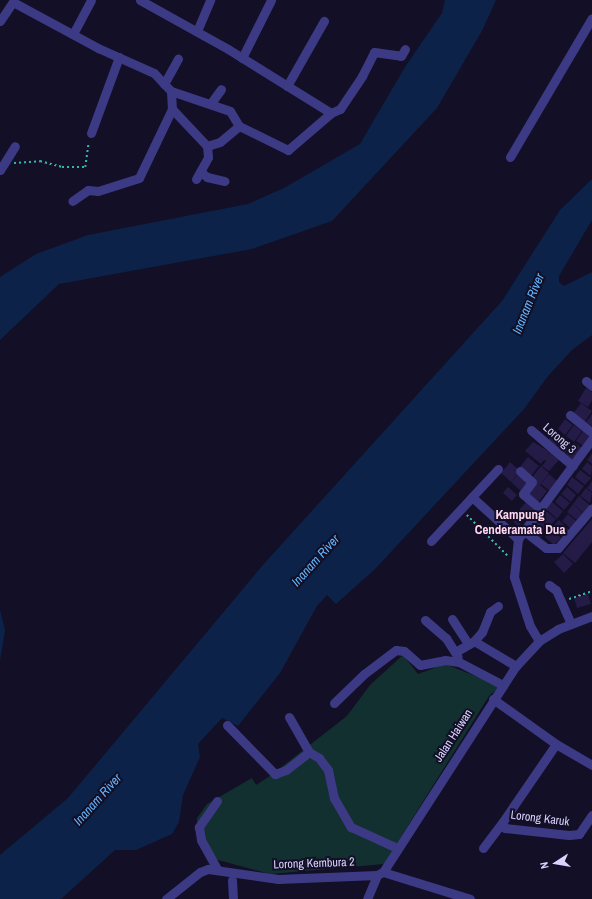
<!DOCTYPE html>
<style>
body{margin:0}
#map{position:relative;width:592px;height:899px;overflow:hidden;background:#130f26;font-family:"Archivo Narrow",sans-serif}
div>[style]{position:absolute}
.green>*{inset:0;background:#12302f}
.water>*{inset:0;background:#0c2248}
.building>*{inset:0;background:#241b47}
.path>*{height:1.5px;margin-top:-0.75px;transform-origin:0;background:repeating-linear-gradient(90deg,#2fb8b0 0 2px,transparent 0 5px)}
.minor>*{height:9px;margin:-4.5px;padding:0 4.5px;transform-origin:4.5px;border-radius:4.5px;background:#3d3a85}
span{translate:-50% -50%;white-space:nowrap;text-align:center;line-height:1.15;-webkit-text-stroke:4px #130f26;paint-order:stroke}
.street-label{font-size:12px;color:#d9d4ff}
.water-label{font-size:13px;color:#62b6ff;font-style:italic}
.neighbourhood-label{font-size:13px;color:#ffd6f0;font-weight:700}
.north{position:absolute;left:536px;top:843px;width:40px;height:40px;-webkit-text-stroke:3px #130f26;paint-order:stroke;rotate:258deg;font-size:11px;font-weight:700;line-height:16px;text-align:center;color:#d9d4ff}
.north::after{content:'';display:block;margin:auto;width:14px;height:18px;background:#d9d4ff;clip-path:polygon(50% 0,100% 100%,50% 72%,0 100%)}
</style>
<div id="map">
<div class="green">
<div style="clip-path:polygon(403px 655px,418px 674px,445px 664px,501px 686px,489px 696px,384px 864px,270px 874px,214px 859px,197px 832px,197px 818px,207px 804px,252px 778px,256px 785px,270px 776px,347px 716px,370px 685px)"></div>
</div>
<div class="water">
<div style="clip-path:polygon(445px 0,496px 0,483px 29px,437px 108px,332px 221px,252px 249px,59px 284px,0 340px,0 277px,36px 254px,88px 235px,248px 204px,284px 188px,360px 144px,405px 67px,442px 13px)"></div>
<div style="clip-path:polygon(592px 179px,592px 220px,559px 276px,559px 282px,564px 286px,592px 272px,592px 335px,572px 350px,548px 376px,524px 409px,375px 569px,336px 604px,327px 595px,317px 606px,280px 673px,238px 726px,222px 718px,198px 744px,200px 757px,183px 795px,179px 822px,172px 834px,136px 850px,115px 850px,61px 899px,0 899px,0 855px,68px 798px,262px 566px,502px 301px,560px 210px)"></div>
<div style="clip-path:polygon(0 610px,5px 630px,0 661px)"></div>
</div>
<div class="building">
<div style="clip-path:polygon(586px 388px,592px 392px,592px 400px,588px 407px,578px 401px)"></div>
<div style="clip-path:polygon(581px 403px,592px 411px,584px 423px,572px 415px)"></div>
<div style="clip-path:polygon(592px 414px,592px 426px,586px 422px)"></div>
<div style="clip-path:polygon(565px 419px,573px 425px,565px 435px,558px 429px)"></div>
<div style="clip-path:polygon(574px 425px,582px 431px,574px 442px,566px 436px)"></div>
<div style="clip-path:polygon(555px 431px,563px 437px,555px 447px,547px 441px)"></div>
<div style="clip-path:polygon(583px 431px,590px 437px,583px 446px,576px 441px)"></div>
<div style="clip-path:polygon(564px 438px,572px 444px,564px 455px,556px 448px)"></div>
<div style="clip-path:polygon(533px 442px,550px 452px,547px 456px,551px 452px,559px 460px,549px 471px,542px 466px,546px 461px,544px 460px,541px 464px,525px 451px)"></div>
<div style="clip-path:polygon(575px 443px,582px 448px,572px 460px,566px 454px)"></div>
<div style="clip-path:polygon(592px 453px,592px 464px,587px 460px)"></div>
<div style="clip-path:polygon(528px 457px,539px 466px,530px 477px,519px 468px)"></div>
<div style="clip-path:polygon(510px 462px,520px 471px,511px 482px,501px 473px)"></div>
<div style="clip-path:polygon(587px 462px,592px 466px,591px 476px,582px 469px)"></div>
<div style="clip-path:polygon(541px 466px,549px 473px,540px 485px,547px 491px,538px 503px,527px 493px,531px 479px)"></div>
<div style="clip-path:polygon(580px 470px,591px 478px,585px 485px,575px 477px)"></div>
<div style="clip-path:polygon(519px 473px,530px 483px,522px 492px,511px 482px)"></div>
<div style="clip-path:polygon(549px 474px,557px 481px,550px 491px,541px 484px)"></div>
<div style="clip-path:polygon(572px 477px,584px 486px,578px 494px,567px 485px)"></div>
<div style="clip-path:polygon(592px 481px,592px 492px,587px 488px)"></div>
<div style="clip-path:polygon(508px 487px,517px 495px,512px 501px,503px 493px)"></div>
<div style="clip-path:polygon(567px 487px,576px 495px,571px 502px,561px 494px)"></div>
<div style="clip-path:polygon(586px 488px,592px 493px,590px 503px,580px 496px)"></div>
<div style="clip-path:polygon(560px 495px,570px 503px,564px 510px,555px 502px)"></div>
<div style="clip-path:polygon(579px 496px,591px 506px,585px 514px,573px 504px)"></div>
<div style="clip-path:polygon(526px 502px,534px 509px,526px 517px,519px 510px)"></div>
<div style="clip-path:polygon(552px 502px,563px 511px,557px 519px,546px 509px)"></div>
<div style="clip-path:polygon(573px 504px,583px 513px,577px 520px,567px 512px)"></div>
<div style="clip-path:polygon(516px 510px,525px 518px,518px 526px,509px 517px)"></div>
<div style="clip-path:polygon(545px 510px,556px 519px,549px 527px,539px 517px)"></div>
<div style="clip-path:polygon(568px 514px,577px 522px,571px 529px,562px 521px)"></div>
<div style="clip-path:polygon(538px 518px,549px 528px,540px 538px,530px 527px)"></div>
<div style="clip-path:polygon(592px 519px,592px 542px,575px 563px,563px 553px)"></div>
<div style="clip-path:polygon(559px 520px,569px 530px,563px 537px,552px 527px)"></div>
<div style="clip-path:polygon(552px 529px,561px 538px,554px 545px,545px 537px)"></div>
<div style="clip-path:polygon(563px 554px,573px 564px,564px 573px,554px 562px)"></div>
<div style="clip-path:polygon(588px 594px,591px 604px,577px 608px,574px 598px)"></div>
</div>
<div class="path">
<div style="left:14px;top:163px;width:26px;rotate:-4deg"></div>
<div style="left:40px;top:161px;width:23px;rotate:15deg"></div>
<div style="left:62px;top:167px;width:23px"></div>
<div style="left:85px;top:167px;width:22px;rotate:-82deg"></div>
<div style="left:467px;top:515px;width:58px;rotate:45deg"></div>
<div style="left:569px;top:599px;width:24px;rotate:-19deg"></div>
</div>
<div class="minor">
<div style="left:140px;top:0;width:101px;rotate:29.1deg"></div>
<div style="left:228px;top:49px;width:121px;rotate:31.9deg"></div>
<div style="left:331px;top:113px;width:57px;rotate:139.3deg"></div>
<div style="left:288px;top:150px;width:55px;rotate:-153.9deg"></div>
<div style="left:13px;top:2px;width:97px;rotate:28.4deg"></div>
<div style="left:98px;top:48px;width:61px;rotate:24.1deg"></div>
<div style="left:154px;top:73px;width:25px;rotate:47deg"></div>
<div style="left:171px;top:91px;width:18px;rotate:87deg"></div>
<div style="left:172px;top:109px;width:76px;rotate:115.6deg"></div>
<div style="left:139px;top:178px;width:43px;rotate:162.4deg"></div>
<div style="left:98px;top:191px;width:10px;rotate:-174deg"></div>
<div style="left:88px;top:190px;width:19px;rotate:145deg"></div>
<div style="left:0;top:21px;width:25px;rotate:-56deg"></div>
<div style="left:197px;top:31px;width:34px;rotate:-67deg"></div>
<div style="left:73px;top:34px;width:38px;rotate:-62deg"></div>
<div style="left:242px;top:58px;width:65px;rotate:-63.4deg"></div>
<div style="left:164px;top:84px;width:29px;rotate:-61deg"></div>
<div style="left:287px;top:86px;width:75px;rotate:-60.4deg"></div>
<div style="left:171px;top:91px;width:62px;rotate:18.7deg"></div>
<div style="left:230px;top:111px;width:17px;rotate:59deg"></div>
<div style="left:239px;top:126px;width:25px;rotate:140deg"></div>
<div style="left:220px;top:142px;width:14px;rotate:163deg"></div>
<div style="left:207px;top:146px;width:51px;rotate:-133.4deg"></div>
<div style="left:211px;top:103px;width:17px;rotate:-54deg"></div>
<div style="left:331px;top:113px;width:10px;rotate:-24deg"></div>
<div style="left:340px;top:109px;width:40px;rotate:-56deg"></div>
<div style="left:362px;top:76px;width:27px;rotate:-63deg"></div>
<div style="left:374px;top:52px;width:27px;rotate:8deg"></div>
<div style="left:401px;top:56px;width:8px;rotate:-60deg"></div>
<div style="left:91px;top:133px;width:81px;rotate:-69.8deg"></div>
<div style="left:510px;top:157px;width:161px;rotate:-59.5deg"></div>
<div style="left:0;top:170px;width:28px;rotate:-58deg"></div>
<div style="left:201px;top:172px;width:8px;rotate:40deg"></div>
<div style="left:207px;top:177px;width:18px;rotate:13deg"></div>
<div style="left:196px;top:179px;width:25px;rotate:-61deg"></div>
<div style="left:208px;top:157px;width:11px;rotate:-95deg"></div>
<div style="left:586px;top:381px;width:8px;rotate:40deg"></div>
<div style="left:570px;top:415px;width:28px;rotate:39deg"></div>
<div style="left:531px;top:430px;width:55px;rotate:40.6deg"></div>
<div style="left:498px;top:469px;width:38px;rotate:133deg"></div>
<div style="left:472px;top:497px;width:62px;rotate:42.4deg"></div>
<div style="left:520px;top:471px;width:16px;rotate:43deg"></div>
<div style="left:532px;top:482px;width:15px;rotate:127deg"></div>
<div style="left:523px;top:494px;width:21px;rotate:41deg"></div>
<div style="left:523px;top:530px;width:29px;rotate:38deg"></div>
<div style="left:546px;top:548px;width:12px"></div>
<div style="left:558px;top:548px;width:52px;rotate:-49.6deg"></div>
<div style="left:431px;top:541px;width:60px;rotate:-47deg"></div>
<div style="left:549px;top:585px;width:9px;rotate:36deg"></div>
<div style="left:556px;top:590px;width:37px;rotate:66deg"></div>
<div style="left:452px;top:619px;width:30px;rotate:57deg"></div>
<div style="left:425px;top:620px;width:28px;rotate:41deg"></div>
<div style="left:446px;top:638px;width:22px;rotate:58deg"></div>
<div style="left:474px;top:641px;width:49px;rotate:30.8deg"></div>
<div style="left:539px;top:641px;width:17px;rotate:-121deg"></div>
<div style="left:530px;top:626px;width:52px;rotate:-108.1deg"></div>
<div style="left:514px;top:577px;width:38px;rotate:-84deg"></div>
<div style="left:518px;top:539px;width:124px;rotate:-53.5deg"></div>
<div style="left:457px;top:651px;width:20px;rotate:-30deg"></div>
<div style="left:474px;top:641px;width:12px;rotate:-48deg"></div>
<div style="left:482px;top:632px;width:22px;rotate:-68deg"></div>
<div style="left:490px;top:612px;width:10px;rotate:-37deg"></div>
<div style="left:493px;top:699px;width:77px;rotate:35.5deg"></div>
<div style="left:556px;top:744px;width:42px;rotate:30.3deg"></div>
<div style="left:334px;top:703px;width:42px;rotate:-44deg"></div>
<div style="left:364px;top:674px;width:40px;rotate:-37deg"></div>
<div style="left:396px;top:650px;width:8px;rotate:7deg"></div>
<div style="left:404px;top:651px;width:21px;rotate:41deg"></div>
<div style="left:420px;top:665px;width:25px;rotate:-11deg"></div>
<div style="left:445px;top:660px;width:14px;rotate:8deg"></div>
<div style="left:459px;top:662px;width:50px;rotate:27.6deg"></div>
<div style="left:289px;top:717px;width:40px;rotate:60.3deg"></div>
<div style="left:227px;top:725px;width:69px;rotate:45.6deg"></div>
<div style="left:275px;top:774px;width:12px;rotate:-20deg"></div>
<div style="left:286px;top:770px;width:29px;rotate:-38deg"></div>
<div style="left:309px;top:752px;width:12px;rotate:31deg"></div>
<div style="left:319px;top:758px;width:15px;rotate:53deg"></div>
<div style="left:328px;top:770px;width:29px;rotate:78deg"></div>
<div style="left:334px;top:798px;width:34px;rotate:60deg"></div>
<div style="left:351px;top:827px;width:51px;rotate:24.5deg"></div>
<div style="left:556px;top:744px;width:96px;rotate:124.4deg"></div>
<div style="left:502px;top:823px;width:6px;rotate:59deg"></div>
<div style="left:505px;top:828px;width:64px;rotate:6.2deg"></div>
<div style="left:569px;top:835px;width:10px;rotate:-6deg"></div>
<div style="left:579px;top:834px;width:23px;rotate:-56deg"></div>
<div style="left:217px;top:801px;width:32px;rotate:125deg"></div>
<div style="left:199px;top:827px;width:13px;rotate:81deg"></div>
<div style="left:201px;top:840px;width:33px;rotate:61deg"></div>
<div style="left:483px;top:848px;width:31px;rotate:-53deg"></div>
<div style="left:383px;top:872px;width:91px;rotate:17.2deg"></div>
<div style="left:232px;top:880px;width:19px;rotate:87deg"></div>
<div style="left:166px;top:899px;width:43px;rotate:-38.5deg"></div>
<div style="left:200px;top:872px;width:9px;rotate:-21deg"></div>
<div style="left:208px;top:869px;width:71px;rotate:8.1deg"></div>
<div style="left:278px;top:879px;width:99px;rotate:-2.3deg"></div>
<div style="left:367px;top:899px;width:26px;rotate:-67deg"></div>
<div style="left:377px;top:875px;width:7px;rotate:-27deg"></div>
<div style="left:383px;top:872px;width:245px;rotate:-57.2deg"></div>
<div style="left:516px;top:666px;width:34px;rotate:-47deg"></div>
<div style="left:539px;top:641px;width:22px;rotate:-32deg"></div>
<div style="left:558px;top:629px;width:36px;rotate:-21deg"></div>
</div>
<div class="street-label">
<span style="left:559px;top:439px;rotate:41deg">Lorong 3</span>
<span style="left:454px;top:736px;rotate:-57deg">Jalan Haiwan</span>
<span style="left:540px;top:819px;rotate:7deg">Lorong Karuk</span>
<span style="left:314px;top:864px;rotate:-2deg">Lorong Kembura 2</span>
</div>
<div class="water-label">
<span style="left:529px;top:304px;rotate:-68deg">Inanam River</span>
<span style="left:316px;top:561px;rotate:-48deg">Inanam River</span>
<span style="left:98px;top:800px;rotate:-48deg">Inanam River</span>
</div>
<div class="neighbourhood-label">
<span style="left:520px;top:523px">Kampung<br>Cenderamata Dua</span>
</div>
<div class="north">N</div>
</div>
